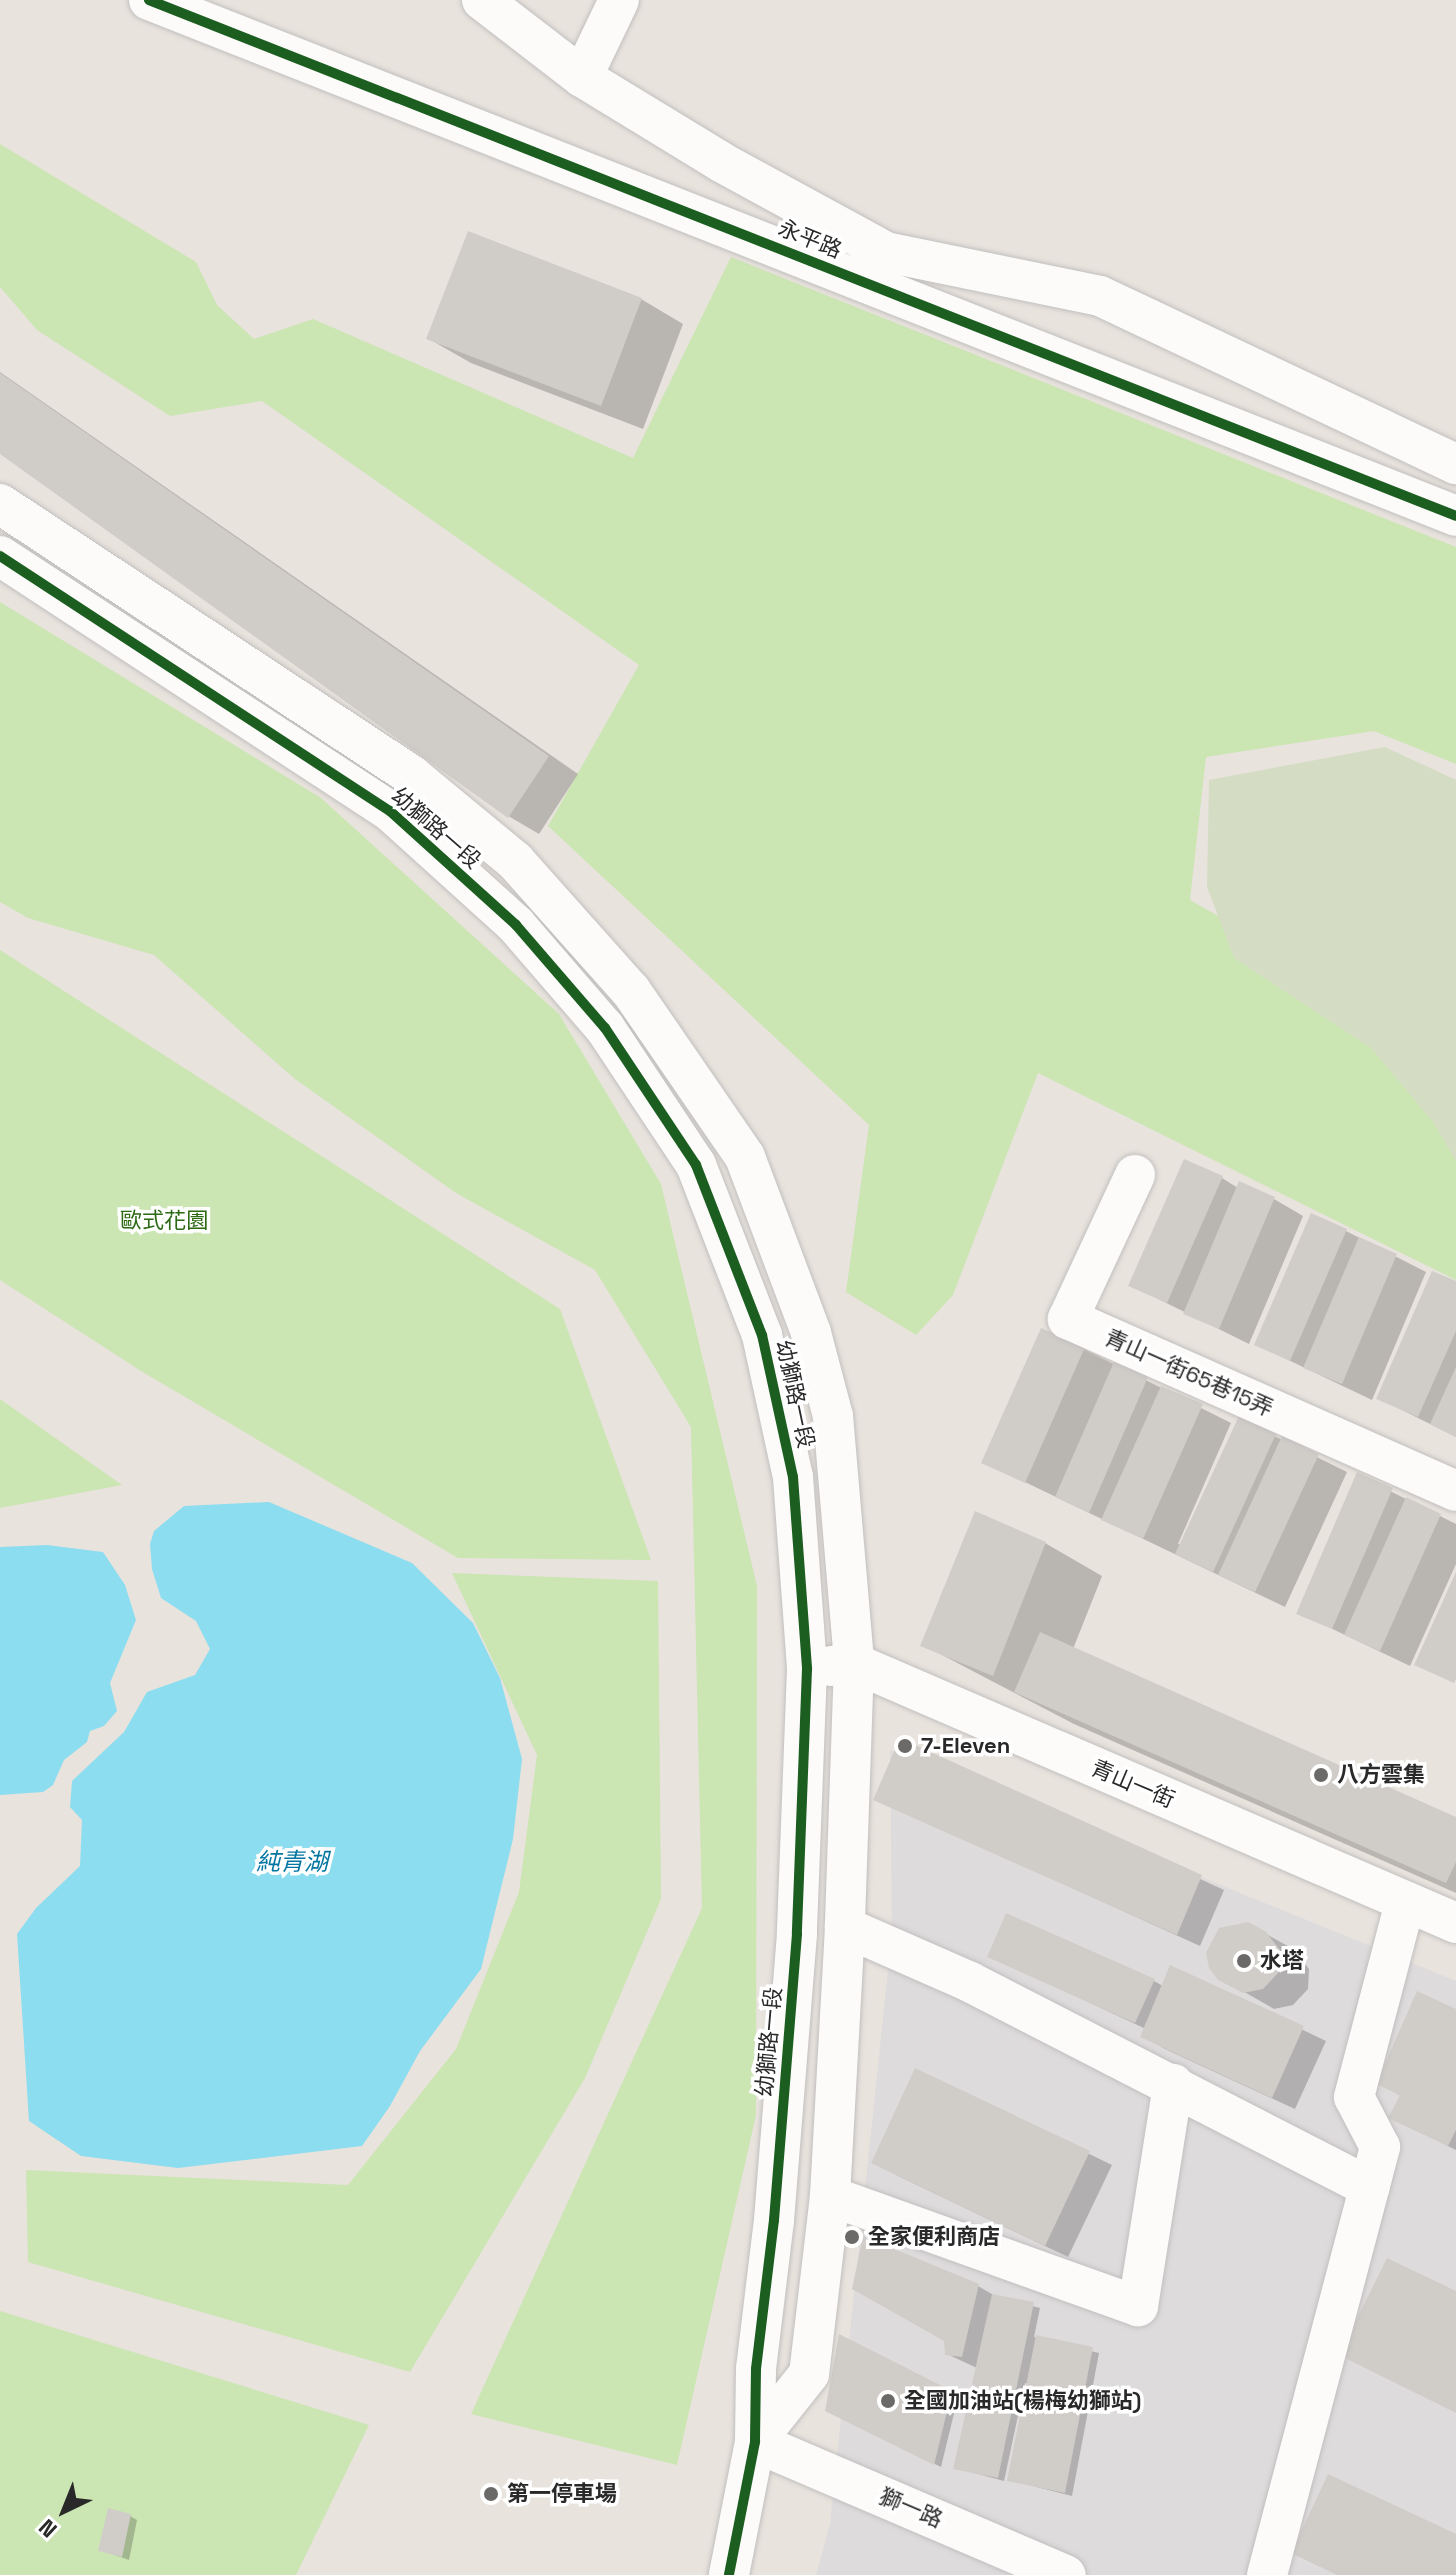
<!DOCTYPE html>
<meta charset="utf-8">
<style>
body{margin:0}
#map{position:relative;width:1456px;height:2575px;overflow:hidden;background:#e8e3dd;font-family:"Space Grotesk","Noto Sans TC",sans-serif}
div>[style]{position:absolute}
.industrial>*{inset:0;background:#dedbdd}
.green>*{inset:0;background:#cbe5b3}
.cemetery>*{inset:0;background:#d5dcc4}
.water>*{inset:0;background:#8cddef}
.shadow>*{inset:0;background:#0003}
.building>*{inset:0;background:#d0cdc9}
.roads{filter:drop-shadow(0 0 2px #c1bfbf) drop-shadow(0 0 2px #c1bfbf)}
.minor>*{height:40px;margin:-20px;padding:0 20px;transform-origin:20px;border-radius:20px;background:#fcfbfa}
.cycleway>*{height:10px;margin:-5px;padding:0 5px;transform-origin:5px;border-radius:5px;background:#1b5e20}
.dots>*{width:22px;height:22px;translate:-50% -50%;box-sizing:border-box;border:4px solid #fff;border-radius:50%}
span{translate:-50% -50%;white-space:nowrap;text-align:center;line-height:1.15;-webkit-text-stroke:7px #fff;paint-order:stroke}
.street-label{font-size:22px;color:#292929}
.park-label{font-size:22px;color:#2c6a14}
.poi-label{font-size:22px;color:#292929;font-weight:700}
.left{translate:0 -50%;text-align:left}
.water-label{font-size:24px;color:#0476a1;font-style:italic}
.north{position:absolute;left:24px;top:2471px;width:80px;height:80px;-webkit-text-stroke:6px #fff;paint-order:stroke;rotate:223deg;font-size:22px;font-weight:700;line-height:32px;text-align:center;color:#292929}
.north::after{content:'';display:block;margin:auto;width:28px;height:36px;background:#292929;clip-path:polygon(50% 0,100% 100%,50% 72%,0 100%)}
</style>
<div id="map">
<div class="industrial">
<div style="clip-path:polygon(890px 1750px,1456px 1981px,1456px 2575px,816px 2575px,830px 2524px,892px 1932px)"></div>
</div>
<div class="green">
<div style="clip-path:polygon(0 144px,196px 262px,217px 305px,254px 339px,313px 319px,633px 458px,731px 257px,1456px 547px,1456px 764px,1374px 731px,1206px 757px,1190px 900px,1317px 972px,1456px 1104px,1456px 1280px,1038px 1073px,953px 1295px,916px 1335px,846px 1292px,869px 1125px,548px 826px,639px 665px,262px 401px,170px 416px,37px 330px,0 287px)"></div>
<div style="clip-path:polygon(0 602px,321px 798px,559px 1014px,661px 1184px,757px 1586px,756px 2115px,677px 2465px,471px 2414px,702px 1908px,691px 1427px,595px 1270px,456px 1193px,295px 1079px,154px 955px,28px 918px,0 902px)"></div>
<div style="clip-path:polygon(0 950px,560px 1309px,651px 1560px,458px 1558px,141px 1371px,0 1280px)"></div>
<div style="clip-path:polygon(0 1399px,122px 1485px,0 1508px)"></div>
<div style="clip-path:polygon(452px 1573px,658px 1581px,661px 1899px,585px 2078px,410px 2372px,28px 2262px,26px 2170px,348px 2185px,456px 2049px,519px 1892px,537px 1755px)"></div>
<div style="clip-path:polygon(0 2311px,369px 2425px,296px 2575px,0 2575px)"></div>
</div>
<div class="cemetery">
<div style="clip-path:polygon(1385px 747px,1456px 780px,1456px 1161px,1433px 1122px,1371px 1048px,1234px 958px,1207px 887px,1209px 780px)"></div>
</div>
<div class="water">
<div style="clip-path:polygon(269px 1502px,412px 1563px,473px 1623px,500px 1678px,522px 1759px,513px 1839px,481px 1969px,420px 2051px,390px 2106px,362px 2146px,178px 2168px,81px 2156px,29px 2121px,17px 1934px,36px 1908px,80px 1866px,82px 1820px,70px 1807px,72px 1781px,124px 1732px,147px 1692px,195px 1675px,210px 1649px,196px 1621px,161px 1598px,152px 1569px,150px 1544px,154px 1531px,184px 1506px)"></div>
<div style="clip-path:polygon(47px 1545px,103px 1552px,125px 1585px,136px 1620px,110px 1683px,117px 1711px,104px 1726px,90px 1731px,87px 1742px,64px 1760px,53px 1785px,43px 1792px,0 1795px,0 1547px)"></div>
</div>
<div class="shadow">
<div style="clip-path:polygon(641px 299px,683px 324px,643px 429px,471px 363px,429px 339px)"></div>
<div style="clip-path:polygon(0 372px,578px 774px,539px 834px,510px 817px,0 451px)"></div>
<div style="clip-path:polygon(1222px 1178px,1238px 1188px,1274px 1199px,1303px 1216px,1249px 1344px,1130px 1285px)"></div>
<div style="clip-path:polygon(1346px 1231px,1426px 1272px,1372px 1400px,1257px 1345px)"></div>
<div style="clip-path:polygon(1456px 1283px,1456px 1437px,1378px 1398px)"></div>
<div style="clip-path:polygon(1084px 1349px,1231px 1423px,1178px 1544px,1182px 1545px,1240px 1419px,1347px 1472px,1285px 1607px,983px 1462px)"></div>
<div style="clip-path:polygon(1358px 1475px,1456px 1524px,1456px 1564px,1410px 1666px,1299px 1613px)"></div>
<div style="clip-path:polygon(1045px 1543px,1102px 1576px,1073px 1649px,1456px 1819px,1456px 1893px,1074px 1724px,923px 1645px)"></div>
<div style="clip-path:polygon(901px 1741px,1224px 1890px,1200px 1946px,876px 1799px)"></div>
<div style="clip-path:polygon(1248px 1924px,1295px 1950px,1309px 1969px,1308px 1989px,1293px 2005px,1274px 2009px,1220px 1978px,1221px 1930px)"></div>
<div style="clip-path:polygon(990px 1956px,1154px 1981px,1163px 1986px,1171px 1967px,1326px 2041px,1295px 2109px,1165px 2049px,1142px 2036px,1146px 2029px)"></div>
<div style="clip-path:polygon(1456px 2011px,1456px 2150px,1391px 2118px,1401px 2096px,1379px 2083px)"></div>
<div style="clip-path:polygon(916px 2070px,1112px 2165px,1068px 2257px,896px 2175px)"></div>
<div style="clip-path:polygon(978px 2286px,997px 2297px,1040px 2308px,1034px 2337px,1099px 2353px,1072px 2496px,1009px 2480px,1029px 2384px,1025px 2383px,1004px 2481px,956px 2468px,977px 2368px,947px 2354px)"></div>
<div style="clip-path:polygon(951px 2393px,958px 2397px,941px 2467px,834px 2414px)"></div>
<div style="clip-path:polygon(130px 2516px,137px 2520px,129px 2560px,100px 2550px)"></div>
</div>
<div class="building">
<div style="clip-path:polygon(468px 231px,642px 298px,601px 406px,426px 339px)"></div>
<div style="clip-path:polygon(0 373px,549px 756px,508px 818px,0 454px)"></div>
<div style="clip-path:polygon(1184px 1159px,1223px 1176px,1167px 1303px,1128px 1286px)"></div>
<div style="clip-path:polygon(1239px 1181px,1275px 1197px,1219px 1329px,1183px 1314px)"></div>
<div style="clip-path:polygon(1311px 1213px,1347px 1229px,1290px 1361px,1254px 1345px)"></div>
<div style="clip-path:polygon(1359px 1237px,1397px 1254px,1342px 1384px,1303px 1368px)"></div>
<div style="clip-path:polygon(1432px 1271px,1456px 1281px,1456px 1331px,1418px 1417px,1376px 1399px)"></div>
<div style="clip-path:polygon(1041px 1328px,1085px 1347px,1025px 1483px,981px 1463px)"></div>
<div style="clip-path:polygon(1114px 1362px,1148px 1377px,1089px 1513px,1055px 1497px)"></div>
<div style="clip-path:polygon(1456px 1367px,1456px 1437px,1430px 1424px)"></div>
<div style="clip-path:polygon(1161px 1386px,1203px 1404px,1143px 1539px,1101px 1520px)"></div>
<div style="clip-path:polygon(1239px 1416px,1276px 1434px,1213px 1572px,1175px 1554px)"></div>
<div style="clip-path:polygon(1282px 1436px,1319px 1454px,1255px 1592px,1218px 1575px)"></div>
<div style="clip-path:polygon(1357px 1472px,1393px 1488px,1332px 1629px,1296px 1614px)"></div>
<div style="clip-path:polygon(1406px 1497px,1441px 1514px,1380px 1651px,1344px 1635px)"></div>
<div style="clip-path:polygon(975px 1511px,1046px 1542px,993px 1676px,920px 1646px)"></div>
<div style="clip-path:polygon(1456px 1572px,1456px 1679px,1454px 1683px,1414px 1665px)"></div>
<div style="clip-path:polygon(1040px 1632px,1456px 1817px,1456px 1862px,1446px 1883px,1014px 1692px)"></div>
<div style="clip-path:polygon(900px 1738px,1202px 1875px,1177px 1935px,873px 1800px)"></div>
<div style="clip-path:polygon(1006px 1913px,1155px 1979px,1135px 2023px,987px 1957px)"></div>
<div style="clip-path:polygon(1248px 1922px,1265px 1931px,1280px 1950px,1279px 1972px,1263px 1989px,1243px 1993px,1218px 1980px,1209px 1968px,1206px 1953px,1219px 1928px)"></div>
<div style="clip-path:polygon(1170px 1965px,1304px 2026px,1272px 2098px,1140px 2037px)"></div>
<div style="clip-path:polygon(1417px 1991px,1456px 2009px,1456px 2130px,1448px 2146px,1388px 2118px,1400px 2095px,1376px 2084px)"></div>
<div style="clip-path:polygon(915px 2068px,1090px 2151px,1045px 2246px,871px 2163px)"></div>
<div style="clip-path:polygon(863px 2236px,979px 2284px,962px 2357px,945px 2355px,944px 2341px,852px 2289px)"></div>
<div style="clip-path:polygon(1387px 2258px,1456px 2291px,1456px 2413px,1339px 2355px)"></div>
<div style="clip-path:polygon(992px 2294px,1034px 2302px,998px 2478px,953px 2469px)"></div>
<div style="clip-path:polygon(839px 2334px,952px 2391px,934px 2465px,825px 2411px)"></div>
<div style="clip-path:polygon(1036px 2335px,1093px 2347px,1065px 2493px,1007px 2481px)"></div>
<div style="clip-path:polygon(1328px 2474px,1456px 2534px,1456px 2575px,1337px 2575px,1291px 2553px)"></div>
<div style="clip-path:polygon(108px 2508px,131px 2514px,122px 2557px,98px 2551px)"></div>
</div>
<div class="roads">
<div class="minor">
<div style="left:149px;top:0;width:1405px;rotate:21.54deg"></div>
<div style="left:482px;top:0;width:126px;rotate:37.6deg"></div>
<div style="left:582px;top:77px;width:163px;rotate:31.4deg"></div>
<div style="left:721px;top:162px;width:188px;rotate:28.6deg"></div>
<div style="left:886px;top:252px;width:218px;rotate:11.6deg"></div>
<div style="left:1100px;top:296px;width:394px;rotate:25.3deg"></div>
<div style="left:582px;top:77px;width:85px;rotate:-64.3deg"></div>
<div style="left:0;top:504px;width:494px;rotate:33.4deg"></div>
<div style="left:412px;top:776px;width:134px;rotate:39.5deg"></div>
<div style="left:515px;top:861px;width:174px;rotate:48.3deg"></div>
<div style="left:631px;top:991px;width:201px;rotate:55.5deg"></div>
<div style="left:745px;top:1157px;width:188px;rotate:69.4deg"></div>
<div style="left:811px;top:1333px;width:86px;rotate:75.2deg"></div>
<div style="left:833px;top:1416px;width:248px;rotate:85.1deg"></div>
<div style="left:854px;top:1663px;width:264px;rotate:92deg"></div>
<div style="left:845px;top:1927px;width:269px;rotate:93.2deg"></div>
<div style="left:830px;top:2196px;width:179px;rotate:96.7deg"></div>
<div style="left:809px;top:2374px;width:87px;rotate:128.5deg"></div>
<div style="left:0;top:556px;width:466px;rotate:33.2deg"></div>
<div style="left:390px;top:811px;width:170px;rotate:42.1deg"></div>
<div style="left:516px;top:925px;width:136px;rotate:49.2deg"></div>
<div style="left:605px;top:1028px;width:164px;rotate:56.4deg"></div>
<div style="left:696px;top:1165px;width:182px;rotate:68.8deg"></div>
<div style="left:762px;top:1335px;width:145px;rotate:77.7deg"></div>
<div style="left:793px;top:1477px;width:193px;rotate:85.8deg"></div>
<div style="left:807px;top:1669px;width:265px;rotate:92.2deg"></div>
<div style="left:797px;top:1934px;width:287px;rotate:94.6deg"></div>
<div style="left:774px;top:2220px;width:150px;rotate:96.9deg"></div>
<div style="left:756px;top:2369px;width:73px;rotate:90.8deg"></div>
<div style="left:755px;top:2442px;width:136px;rotate:101.1deg"></div>
<div style="left:1135px;top:1175px;width:159px;rotate:115deg"></div>
<div style="left:1068px;top:1319px;width:424px;rotate:23.9deg"></div>
<div style="left:831px;top:1666px;width:23px;rotate:-7deg"></div>
<div style="left:854px;top:1663px;width:656px;rotate:23.36deg"></div>
<div style="left:845px;top:1927px;width:137px;rotate:23.7deg"></div>
<div style="left:970px;top:1982px;width:449px;rotate:27.2deg"></div>
<div style="left:830px;top:2196px;width:327px;rotate:19.7deg"></div>
<div style="left:1138px;top:2306px;width:225px;rotate:-81deg"></div>
<div style="left:755px;top:2442px;width:338px;rotate:23.2deg"></div>
<div style="left:1267px;top:2575px;width:443px;rotate:-75.2deg"></div>
<div style="left:1380px;top:2147px;width:56px;rotate:-117.5deg"></div>
<div style="left:1354px;top:2097px;width:202px;rotate:-75.3deg"></div>
</div>
</div>
<div class="cycleway">
<div style="left:149px;top:0;width:1405px;rotate:21.54deg"></div>
<div style="left:0;top:556px;width:466px;rotate:33.2deg"></div>
<div style="left:390px;top:811px;width:170px;rotate:42.1deg"></div>
<div style="left:516px;top:925px;width:136px;rotate:49.2deg"></div>
<div style="left:605px;top:1028px;width:164px;rotate:56.4deg"></div>
<div style="left:696px;top:1165px;width:182px;rotate:68.8deg"></div>
<div style="left:762px;top:1335px;width:145px;rotate:77.7deg"></div>
<div style="left:793px;top:1477px;width:193px;rotate:85.8deg"></div>
<div style="left:807px;top:1669px;width:265px;rotate:92.2deg"></div>
<div style="left:797px;top:1934px;width:287px;rotate:94.6deg"></div>
<div style="left:774px;top:2220px;width:150px;rotate:96.9deg"></div>
<div style="left:756px;top:2369px;width:73px;rotate:90.8deg"></div>
<div style="left:755px;top:2442px;width:136px;rotate:101.1deg"></div>
</div>
<div class="dots">
<div style="left:905px;top:1746px;background:#6c6a68"></div>
<div style="left:1321px;top:1775px;background:#6c6a68"></div>
<div style="left:1244px;top:1961px;background:#6c6a68"></div>
<div style="left:852px;top:2237px;background:#6c6a68"></div>
<div style="left:888px;top:2401px;background:#6c6a68"></div>
<div style="left:491px;top:2494px;background:#6c6a68"></div>
</div>
<div class="street-label">
<span style="left:810px;top:239px;rotate:22deg">永平路</span>
<span style="left:436px;top:828px;rotate:41deg">幼獅路一段</span>
<span style="left:1189px;top:1373px;rotate:24deg">青山一街65巷15弄</span>
<span style="left:795px;top:1394px;rotate:78deg">幼獅路一段</span>
<span style="left:1133px;top:1784px;rotate:23deg">青山一街</span>
<span style="left:769px;top:2042px;rotate:-85deg">幼獅路一段</span>
<span style="left:911px;top:2508px;rotate:23deg">獅一路</span>
</div>
<div class="park-label">
<span style="left:164px;top:1221px">歐式花園</span>
</div>
<div class="poi-label">
<span class="left" style="left:921px;top:1746px">7-Eleven</span>
<span class="left" style="left:1337px;top:1775px">八方雲集</span>
<span class="left" style="left:1260px;top:1961px">水塔</span>
<span class="left" style="left:868px;top:2237px">全家便利商店</span>
<span class="left" style="left:904px;top:2401px">全國加油站(楊梅幼獅站)</span>
<span class="left" style="left:507px;top:2494px">第一停車場</span>
</div>
<div class="water-label">
<span style="left:292px;top:1862px">純青湖</span>
</div>
<div class="north">N</div>
</div>
